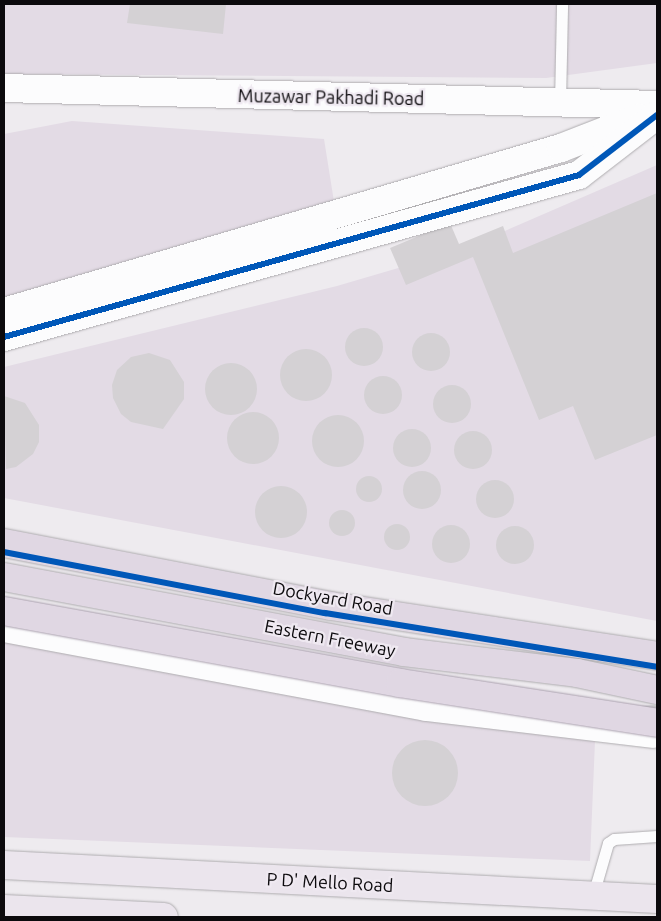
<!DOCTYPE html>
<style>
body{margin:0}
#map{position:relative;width:661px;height:921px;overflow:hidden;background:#eeebef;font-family:Ubuntu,sans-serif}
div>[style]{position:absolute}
.built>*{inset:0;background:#e3dbe5}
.building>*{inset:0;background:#d4d1d4}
.round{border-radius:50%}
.roads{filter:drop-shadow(0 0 1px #aeacaf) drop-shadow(0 0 1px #aeacaf)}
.service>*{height:11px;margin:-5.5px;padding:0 5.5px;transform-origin:5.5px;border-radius:5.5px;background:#fcfcfd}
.tertiary>*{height:28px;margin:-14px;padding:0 14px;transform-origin:14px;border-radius:14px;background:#fcfcfd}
.primary>*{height:28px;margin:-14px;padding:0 14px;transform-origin:14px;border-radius:14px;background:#ebe5ed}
.motorway>*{height:28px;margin:-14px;padding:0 14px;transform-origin:14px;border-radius:14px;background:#e0d7e3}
.rail>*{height:4px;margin:-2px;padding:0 2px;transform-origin:2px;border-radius:2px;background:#c9c9ca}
.bridges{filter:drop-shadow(0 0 1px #aaa0ae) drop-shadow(0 0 1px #aaa0ae)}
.motorway-bridge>*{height:28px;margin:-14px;padding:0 14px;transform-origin:14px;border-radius:14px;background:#e0d7e3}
.cycleway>*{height:6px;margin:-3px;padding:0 3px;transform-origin:3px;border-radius:3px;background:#0057b8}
span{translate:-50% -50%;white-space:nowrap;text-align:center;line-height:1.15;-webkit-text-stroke:4.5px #efe9f1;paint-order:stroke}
.street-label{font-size:18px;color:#0c0a0d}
.frame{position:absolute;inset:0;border:5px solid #0c0a0d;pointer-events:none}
</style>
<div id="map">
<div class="built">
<div style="clip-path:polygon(4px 4px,657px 4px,657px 63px,546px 78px,4px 74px)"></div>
<div style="clip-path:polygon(72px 121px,324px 139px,335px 208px,4px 298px,4px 134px)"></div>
<div style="clip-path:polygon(657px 165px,657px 621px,4px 498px,4px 367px,337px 286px,463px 249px)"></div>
<div style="clip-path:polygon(4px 637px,507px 729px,595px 741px,590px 861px,4px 837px)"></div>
</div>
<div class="building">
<div style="clip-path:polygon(130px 4px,226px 4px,223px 34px,127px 23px)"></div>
<div style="clip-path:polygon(657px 193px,657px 435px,595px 460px,573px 406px,539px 420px,473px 257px,406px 285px,390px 248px,450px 223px,459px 244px,503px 226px,513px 253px)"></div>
<div class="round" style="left:345px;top:328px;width:38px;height:38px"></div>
<div class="round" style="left:412px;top:333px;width:38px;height:38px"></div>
<div class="round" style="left:280px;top:349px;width:52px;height:52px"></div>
<div style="clip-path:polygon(149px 353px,170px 360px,184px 382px,184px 399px,163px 429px,131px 422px,121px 414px,113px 398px,112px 385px,117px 370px,131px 357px)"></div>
<div class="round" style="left:205px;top:363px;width:52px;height:52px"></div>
<div class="round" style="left:364px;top:376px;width:38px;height:38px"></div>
<div class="round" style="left:433px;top:385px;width:38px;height:38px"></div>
<div style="clip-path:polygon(4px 396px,25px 403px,39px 425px,39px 442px,33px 454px,16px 467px,6px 469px)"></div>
<div class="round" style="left:227px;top:412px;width:52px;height:52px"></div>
<div class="round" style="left:312px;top:415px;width:52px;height:52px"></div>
<div class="round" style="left:393px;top:429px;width:38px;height:38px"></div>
<div class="round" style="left:454px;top:431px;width:38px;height:38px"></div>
<div class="round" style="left:403px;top:471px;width:38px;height:38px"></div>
<div class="round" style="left:356px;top:476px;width:26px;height:26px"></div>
<div class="round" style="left:476px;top:480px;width:38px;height:38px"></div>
<div class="round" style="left:255px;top:486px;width:52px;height:52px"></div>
<div class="round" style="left:329px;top:510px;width:26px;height:26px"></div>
<div class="round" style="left:384px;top:524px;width:26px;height:26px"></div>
<div class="round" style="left:432px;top:525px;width:38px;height:38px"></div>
<div class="round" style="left:496px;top:526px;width:38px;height:38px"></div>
<div class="round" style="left:392px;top:740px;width:66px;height:66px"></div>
</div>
<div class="roads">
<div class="service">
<div style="left:560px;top:103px;width:99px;rotate:-88.8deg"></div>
<div style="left:593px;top:895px;width:54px;rotate:-73.9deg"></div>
<div style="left:608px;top:843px;width:7px;rotate:-34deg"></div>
<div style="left:614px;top:839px;width:43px;rotate:-4deg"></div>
</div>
<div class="tertiary">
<div style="left:4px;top:88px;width:653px;rotate:1.49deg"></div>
<div style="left:4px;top:312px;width:581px;rotate:-16.41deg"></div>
<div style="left:561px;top:148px;width:83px;rotate:-21.3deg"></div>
<div style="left:4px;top:337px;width:597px;rotate:-15.73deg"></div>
<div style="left:579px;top:175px;width:98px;rotate:-37.6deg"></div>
<div style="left:4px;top:628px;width:430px;rotate:10.6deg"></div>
<div style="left:427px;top:707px;width:228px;rotate:6.8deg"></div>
</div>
<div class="primary">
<div style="left:4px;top:865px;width:654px;rotate:2.98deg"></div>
<div style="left:4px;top:909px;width:160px;rotate:2.9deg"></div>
</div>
<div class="motorway">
<div style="left:4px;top:543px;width:333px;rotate:10.9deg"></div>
<div style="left:331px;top:606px;width:330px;rotate:8.7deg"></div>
<div style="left:4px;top:577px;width:407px;rotate:10.6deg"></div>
<div style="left:404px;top:652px;width:174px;rotate:6.9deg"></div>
<div style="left:577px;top:673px;width:82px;rotate:12deg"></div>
</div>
</div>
<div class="rail">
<div style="left:499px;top:710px;width:66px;rotate:1.7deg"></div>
<div style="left:565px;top:712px;width:92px;rotate:-3.1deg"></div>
</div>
<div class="bridges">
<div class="motorway-bridge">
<div style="left:4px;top:611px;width:402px;rotate:10.3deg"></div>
<div style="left:400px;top:683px;width:260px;rotate:8.8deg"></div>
</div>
</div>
<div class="cycleway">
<div style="left:4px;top:337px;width:597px;rotate:-15.73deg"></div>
<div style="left:579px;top:175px;width:98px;rotate:-37.6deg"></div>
<div style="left:4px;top:552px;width:327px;rotate:10.8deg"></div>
<div style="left:325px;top:613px;width:336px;rotate:9.2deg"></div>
</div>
<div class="street-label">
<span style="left:331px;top:97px;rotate:1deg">Muzawar Pakhadi Road</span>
<span style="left:333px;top:598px;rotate:10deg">Dockyard Road</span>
<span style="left:330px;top:638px;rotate:11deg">Eastern Freeway</span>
<span style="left:330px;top:882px;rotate:3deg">P D' Mello Road</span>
</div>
<div class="frame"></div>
</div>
